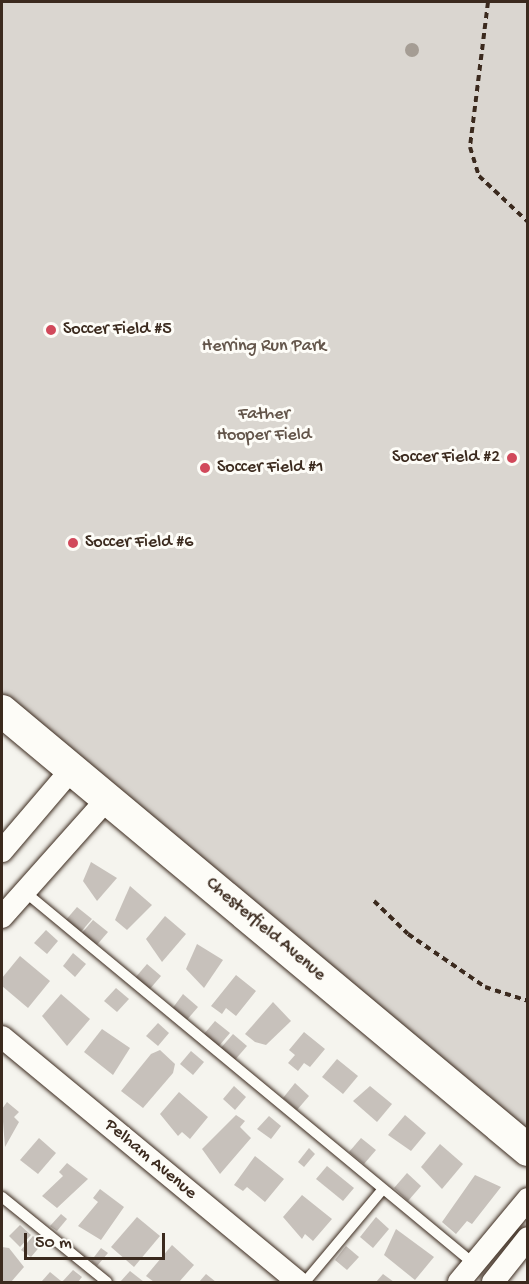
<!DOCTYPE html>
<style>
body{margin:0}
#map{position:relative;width:529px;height:1284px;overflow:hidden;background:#f5f4ee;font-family:"Gochi Hand",sans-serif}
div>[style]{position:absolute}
.green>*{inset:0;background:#dad6d0}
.building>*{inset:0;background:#c7c1bb}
.path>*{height:4px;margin-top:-2px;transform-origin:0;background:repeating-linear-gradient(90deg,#3b2a1e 0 6px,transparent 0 10.5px)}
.roads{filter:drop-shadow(0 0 2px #3b2a1e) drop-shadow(0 0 2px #3b2a1e)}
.lane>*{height:10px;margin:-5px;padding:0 5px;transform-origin:5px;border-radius:5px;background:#fdfcf7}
.street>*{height:22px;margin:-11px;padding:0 11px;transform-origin:11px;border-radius:11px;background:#fdfcf7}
.secondary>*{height:32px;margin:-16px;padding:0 16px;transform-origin:16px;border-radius:16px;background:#fdfcf7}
.trees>*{width:14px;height:14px;margin:-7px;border-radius:50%;background:#a59d94}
.dots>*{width:16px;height:16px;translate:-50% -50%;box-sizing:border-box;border:3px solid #fdfcf7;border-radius:50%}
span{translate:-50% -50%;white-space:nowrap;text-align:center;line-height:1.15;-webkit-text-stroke:6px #fdfcf7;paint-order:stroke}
.poi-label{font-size:18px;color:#3b2a1e}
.left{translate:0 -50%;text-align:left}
.right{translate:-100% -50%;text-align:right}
.park-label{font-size:18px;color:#63554a}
.street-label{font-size:18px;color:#3b2a1e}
.frame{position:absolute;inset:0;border:3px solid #3b2a1e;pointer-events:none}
.scale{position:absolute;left:24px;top:1233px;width:141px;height:27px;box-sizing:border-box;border:3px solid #3b2a1e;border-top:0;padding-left:8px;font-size:18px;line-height:21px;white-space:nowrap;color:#3b2a1e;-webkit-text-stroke:4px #fdfcf7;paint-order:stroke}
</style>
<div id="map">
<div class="green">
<div style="clip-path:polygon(2px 2px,527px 2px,527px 1130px,2px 693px)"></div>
</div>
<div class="building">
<div style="clip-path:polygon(91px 862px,117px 878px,97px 901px,83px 881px)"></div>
<div style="clip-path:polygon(130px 886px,152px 905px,127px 930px,115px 920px)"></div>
<div style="clip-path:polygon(77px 907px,92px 919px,80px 933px,65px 921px)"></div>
<div style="clip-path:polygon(165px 916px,186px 934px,162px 962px,146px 939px)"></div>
<div style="clip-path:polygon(93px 920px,108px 932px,96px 946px,81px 934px)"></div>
<div style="clip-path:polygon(46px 930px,58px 941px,47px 954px,34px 943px)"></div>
<div style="clip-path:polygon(197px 944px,223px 960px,204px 988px,186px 969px)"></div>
<div style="clip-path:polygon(73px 953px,86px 964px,75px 977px,63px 966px)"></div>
<div style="clip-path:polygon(20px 956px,50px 981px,28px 1008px,2px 986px,2px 978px)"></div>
<div style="clip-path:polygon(147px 964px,161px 976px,149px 990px,135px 978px)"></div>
<div style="clip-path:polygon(236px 975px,256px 991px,236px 1016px,226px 1008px,222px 1014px,211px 1006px)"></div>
<div style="clip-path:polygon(116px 988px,129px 999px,117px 1012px,104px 1001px)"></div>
<div style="clip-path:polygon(61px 994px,90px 1019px,67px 1046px,42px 1016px)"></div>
<div style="clip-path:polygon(183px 994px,198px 1007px,186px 1021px,172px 1009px)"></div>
<div style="clip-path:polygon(273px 1002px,291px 1021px,266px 1045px,255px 1042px,245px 1034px)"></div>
<div style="clip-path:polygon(215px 1021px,230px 1033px,218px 1047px,204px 1034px)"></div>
<div style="clip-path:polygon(158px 1023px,169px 1033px,158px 1046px,146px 1036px)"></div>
<div style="clip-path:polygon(102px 1029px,130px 1048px,113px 1075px,84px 1052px)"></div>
<div style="clip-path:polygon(304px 1032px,325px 1049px,310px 1067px,304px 1063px,298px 1071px,288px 1063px,295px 1055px,289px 1050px)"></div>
<div style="clip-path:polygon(233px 1034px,247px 1046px,234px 1061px,220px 1049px)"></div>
<div style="clip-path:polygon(160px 1050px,175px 1064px,173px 1073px,143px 1108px,121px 1091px,151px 1054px)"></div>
<div style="clip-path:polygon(191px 1051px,204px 1062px,193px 1075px,180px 1064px)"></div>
<div style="clip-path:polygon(337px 1059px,358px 1076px,343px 1094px,322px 1077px)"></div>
<div style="clip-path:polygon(295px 1083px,309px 1096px,297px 1110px,283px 1098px)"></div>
<div style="clip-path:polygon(234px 1086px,246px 1097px,235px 1110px,223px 1099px)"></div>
<div style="clip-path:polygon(370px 1086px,392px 1104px,377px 1122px,353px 1101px)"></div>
<div style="clip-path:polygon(179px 1092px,208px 1117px,190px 1139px,182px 1132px,178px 1136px,160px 1114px)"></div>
<div style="clip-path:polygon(7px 1102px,19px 1112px,14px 1117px,19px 1122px,5px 1147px,2px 1109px)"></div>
<div style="clip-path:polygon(236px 1115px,245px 1121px,240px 1127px,251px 1138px,220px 1174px,202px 1149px)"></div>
<div style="clip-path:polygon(405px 1115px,426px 1133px,411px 1151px,388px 1135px)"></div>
<div style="clip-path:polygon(269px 1116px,281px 1126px,271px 1139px,257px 1129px)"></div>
<div style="clip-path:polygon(39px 1138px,56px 1153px,38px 1174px,20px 1160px)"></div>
<div style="clip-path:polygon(361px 1138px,376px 1150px,364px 1164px,349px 1152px)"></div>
<div style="clip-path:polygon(440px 1144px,463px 1164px,442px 1189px,421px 1167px)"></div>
<div style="clip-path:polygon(309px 1148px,315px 1154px,304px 1167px,298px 1162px)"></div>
<div style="clip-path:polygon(255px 1156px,284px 1179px,265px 1202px,247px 1187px,243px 1191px,234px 1185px)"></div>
<div style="clip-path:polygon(67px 1163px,88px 1179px,57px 1208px,42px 1196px,63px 1176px,59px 1172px)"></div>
<div style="clip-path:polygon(327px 1166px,354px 1188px,343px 1201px,316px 1179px)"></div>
<div style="clip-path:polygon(407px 1173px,421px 1186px,408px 1201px,394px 1188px)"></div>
<div style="clip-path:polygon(475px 1175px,501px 1187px,472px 1224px,467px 1221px,456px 1234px,442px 1222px)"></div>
<div style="clip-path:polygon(100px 1189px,124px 1207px,101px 1240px,78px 1226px,98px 1202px,93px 1198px)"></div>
<div style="clip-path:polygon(302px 1195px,332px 1219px,313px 1241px,305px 1234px,302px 1239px,283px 1217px)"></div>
<div style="clip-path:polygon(61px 1214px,67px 1219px,57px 1231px,50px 1226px)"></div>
<div style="clip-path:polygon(137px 1217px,160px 1236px,134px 1267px,111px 1247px)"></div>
<div style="clip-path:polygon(376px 1217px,389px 1229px,373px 1248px,360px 1237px)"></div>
<div style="clip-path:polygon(20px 1225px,31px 1235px,20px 1247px,9px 1236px)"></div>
<div style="clip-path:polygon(396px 1229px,434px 1257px,415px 1280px,384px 1255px)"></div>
<div style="clip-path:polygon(33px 1236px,42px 1244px,31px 1257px,21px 1250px)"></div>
<div style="clip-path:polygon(172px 1245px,194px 1265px,179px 1282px,154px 1282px,146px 1276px)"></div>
<div style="clip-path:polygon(346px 1246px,359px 1257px,347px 1270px,335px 1260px)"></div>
<div style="clip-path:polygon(2px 1247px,9px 1248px,24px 1267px,11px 1282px,2px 1282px)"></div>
<div style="clip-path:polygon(101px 1248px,108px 1253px,97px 1266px,91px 1261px)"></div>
<div style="clip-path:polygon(73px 1270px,82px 1277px,78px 1282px,62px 1282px)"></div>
<div style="clip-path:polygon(130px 1271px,144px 1282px,120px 1282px)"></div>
<div style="clip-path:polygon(50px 1272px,61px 1281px,60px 1282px,42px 1281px)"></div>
<div style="clip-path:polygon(206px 1274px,216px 1282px,199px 1282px)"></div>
<div style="clip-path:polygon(383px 1274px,394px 1282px,376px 1282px)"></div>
</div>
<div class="path">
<div style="left:488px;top:2px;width:146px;rotate:97.1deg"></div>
<div style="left:470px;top:147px;width:30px;rotate:73deg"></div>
<div style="left:479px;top:176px;width:67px;rotate:43.2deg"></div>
<div style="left:374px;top:901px;width:47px;rotate:44.1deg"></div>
<div style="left:408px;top:934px;width:93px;rotate:34.5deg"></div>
<div style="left:485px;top:987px;width:45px;rotate:18deg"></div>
</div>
<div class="roads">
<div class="lane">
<div style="left:25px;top:892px;width:583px;rotate:39.64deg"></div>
<div style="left:2px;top:1197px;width:135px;rotate:39deg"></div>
<div style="left:305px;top:1282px;width:121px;rotate:-50deg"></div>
</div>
<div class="street">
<div style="left:2px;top:851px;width:106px;rotate:-49.6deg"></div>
<div style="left:2px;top:917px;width:158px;rotate:-48.3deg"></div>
<div style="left:2px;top:1037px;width:384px;rotate:39.6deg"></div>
<div style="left:459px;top:1282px;width:108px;rotate:-50.3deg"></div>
<div style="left:493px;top:1282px;width:56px;rotate:-51.5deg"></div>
</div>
<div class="secondary">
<div style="left:2px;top:711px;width:685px;rotate:39.85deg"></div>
</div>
</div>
<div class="trees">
<div style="left:412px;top:50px"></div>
</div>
<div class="dots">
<div style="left:51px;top:330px;background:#d1495b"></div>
<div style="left:512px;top:458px;background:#d1495b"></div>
<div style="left:205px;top:468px;background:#d1495b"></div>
<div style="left:73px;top:543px;background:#d1495b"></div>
</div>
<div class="poi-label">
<span class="left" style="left:63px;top:330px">Soccer Field #5</span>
<span class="right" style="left:500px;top:458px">Soccer Field #2</span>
<span class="left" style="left:217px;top:468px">Soccer Field #1</span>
<span class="left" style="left:85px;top:543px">Soccer Field #6</span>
</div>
<div class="park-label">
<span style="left:264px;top:347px">Herring Run Park</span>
<span style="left:264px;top:426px">Father<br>Hooper Field</span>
</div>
<div class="street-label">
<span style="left:265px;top:930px;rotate:40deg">Chesterfield Avenue</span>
<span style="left:150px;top:1160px;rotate:40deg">Pelham Avenue</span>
</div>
<div class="frame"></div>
<div class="scale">50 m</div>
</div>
